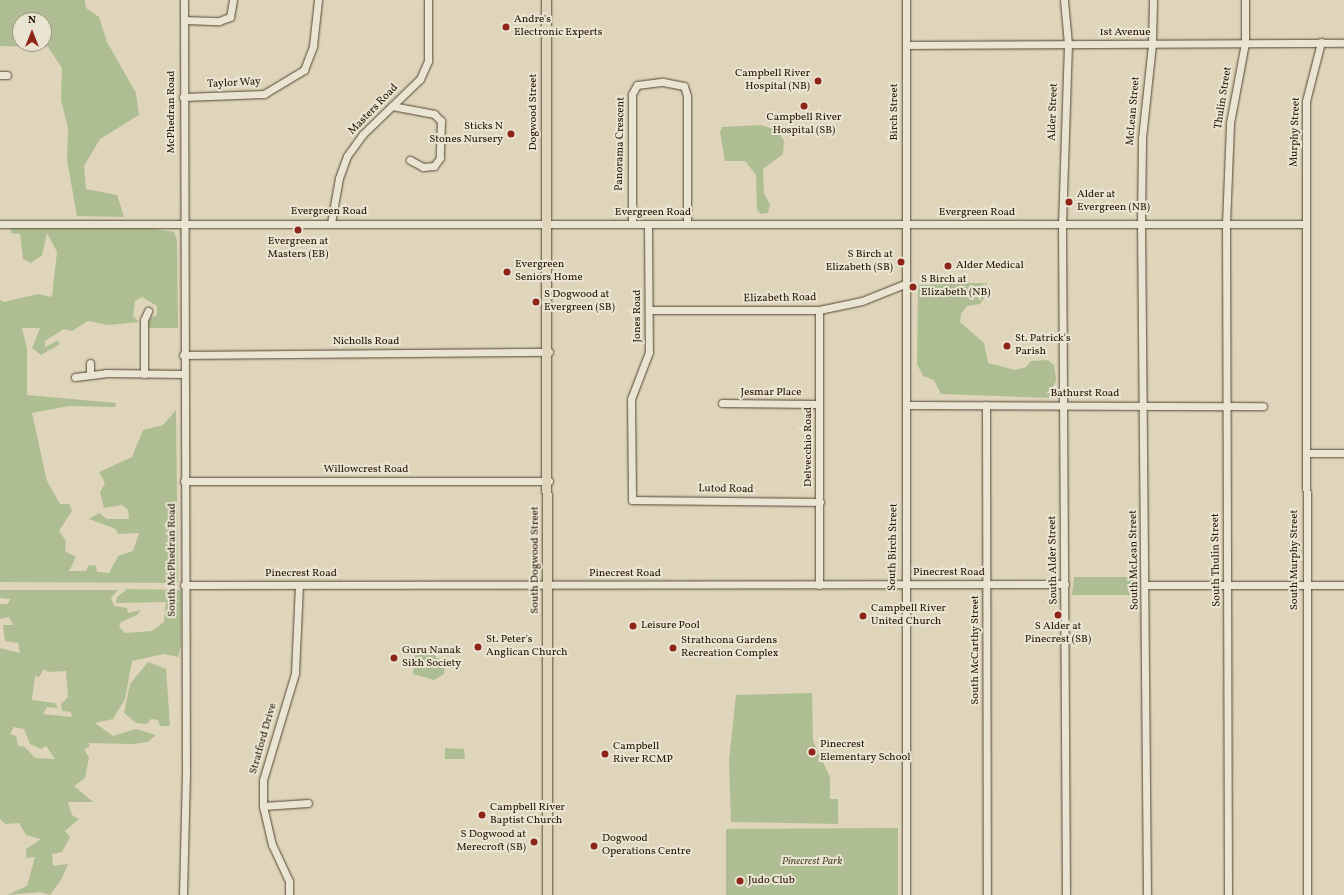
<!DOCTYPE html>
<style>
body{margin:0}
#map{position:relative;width:1344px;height:895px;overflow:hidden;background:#ded5bb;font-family:Vollkorn,serif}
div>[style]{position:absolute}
.green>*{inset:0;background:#afbe92}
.roads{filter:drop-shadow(0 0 1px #544430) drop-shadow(0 0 1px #544430)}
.minor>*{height:7px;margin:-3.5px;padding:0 3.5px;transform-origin:3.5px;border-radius:3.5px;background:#eae4d3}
.major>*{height:9px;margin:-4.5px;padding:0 4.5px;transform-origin:4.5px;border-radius:4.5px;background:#ded5bb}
.dots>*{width:11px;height:11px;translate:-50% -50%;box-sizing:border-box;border:2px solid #eae4d3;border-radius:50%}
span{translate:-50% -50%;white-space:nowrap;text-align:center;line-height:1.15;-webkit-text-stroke:4px #eae4d3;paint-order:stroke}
.poi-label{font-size:11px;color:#261401}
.left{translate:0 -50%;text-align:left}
.right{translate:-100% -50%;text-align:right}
.street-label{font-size:11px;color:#261401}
.park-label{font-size:11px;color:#4f472c;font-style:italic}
.north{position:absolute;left:12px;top:12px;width:40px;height:40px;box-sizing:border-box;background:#eae4d3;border:1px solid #9c917f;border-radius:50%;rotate:0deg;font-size:11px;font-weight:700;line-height:16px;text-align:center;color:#261401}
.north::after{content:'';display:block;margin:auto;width:14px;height:18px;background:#8f2418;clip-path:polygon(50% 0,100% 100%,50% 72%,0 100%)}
</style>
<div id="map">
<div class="green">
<div style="clip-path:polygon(evenodd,0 0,85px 0,86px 8px,99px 17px,107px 42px,136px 93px,139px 115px,100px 139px,84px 166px,86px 189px,117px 195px,124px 217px,77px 216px,67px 160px,68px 128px,61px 100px,62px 68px,48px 47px,0 46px,0 0,20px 20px,44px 20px,44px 44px,20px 44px,20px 20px)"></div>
<div style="clip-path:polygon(761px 125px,778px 131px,784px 141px,783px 154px,763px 169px,764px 193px,770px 205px,768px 213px,761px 214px,757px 210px,756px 175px,745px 161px,725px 161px,720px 132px,722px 127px)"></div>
<div style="clip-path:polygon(136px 226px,174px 232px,177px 240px,178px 328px,147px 328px,147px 320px,157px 315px,157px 306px,142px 297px,135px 301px,133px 316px,139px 322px,108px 325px,88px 321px,72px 331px,64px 329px,45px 341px,45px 347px,57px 341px,60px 344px,41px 355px,32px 348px,40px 328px,22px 328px,27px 349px,27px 395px,116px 403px,115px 407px,69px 406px,32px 413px,47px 481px,60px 504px,69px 504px,72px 511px,59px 531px,66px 541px,65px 551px,76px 557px,69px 571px,86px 571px,89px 565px,96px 566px,97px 572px,109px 573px,118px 556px,133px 551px,139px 533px,118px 534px,116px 529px,89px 519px,99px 513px,107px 519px,129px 519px,128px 510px,122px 505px,104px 508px,100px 492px,105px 483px,99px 472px,132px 457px,143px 430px,163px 425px,176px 410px,178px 583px,0 582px,0 300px,4px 302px,38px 294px,52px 297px,57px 252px,47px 233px,42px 255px,31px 263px,23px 259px,20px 234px,11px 233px,11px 228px)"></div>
<div style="clip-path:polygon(969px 283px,986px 283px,988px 292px,980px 304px,967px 306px,961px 314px,960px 322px,984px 343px,988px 363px,1015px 370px,1026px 367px,1031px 361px,1048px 360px,1054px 365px,1056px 379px,1052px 398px,941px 394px,934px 380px,923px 376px,917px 364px,918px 285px)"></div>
<div style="clip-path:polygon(1074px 577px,1136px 577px,1136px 595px,1072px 595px)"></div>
<div style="clip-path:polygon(evenodd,127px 589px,181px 590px,181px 645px,178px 657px,164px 654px,132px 661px,125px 699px,113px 719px,95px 723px,113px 736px,136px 729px,156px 735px,148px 742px,132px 744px,88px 743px,90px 746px,84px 750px,89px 757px,85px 778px,74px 786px,93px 802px,68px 802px,72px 815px,79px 819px,65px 831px,70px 837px,62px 852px,52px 854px,53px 866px,68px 864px,61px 880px,50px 895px,40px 892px,7px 895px,27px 886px,35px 857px,26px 858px,26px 849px,41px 839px,26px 835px,19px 823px,5px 824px,0 819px,0 648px,20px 653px,18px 643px,5px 641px,3px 625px,13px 625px,9px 617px,0 619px,0 604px,7px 604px,11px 599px,0 598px,0 590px,118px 590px,111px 598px,114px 606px,127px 608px,128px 613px,141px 610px,137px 615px,121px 622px,119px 627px,125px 633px,152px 631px,164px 622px,166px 602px,116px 603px,117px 597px,127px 589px,44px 669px,48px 672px,66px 671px,68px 697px,61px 704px,62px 711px,71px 712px,72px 717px,43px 714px,47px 707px,58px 708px,55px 703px,32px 700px,35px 676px,39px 677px,44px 669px,127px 589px,14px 727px,24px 729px,30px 744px,41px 749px,46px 746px,55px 759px,35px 758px,25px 747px,18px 746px,16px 736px,10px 734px,14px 727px)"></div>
<div style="clip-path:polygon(416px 647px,434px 648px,438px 658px,445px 662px,444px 674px,434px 680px,413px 674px)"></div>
<div style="clip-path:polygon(148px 662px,166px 669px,170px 726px,160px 726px,158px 720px,151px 719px,147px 724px,136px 723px,124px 713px,130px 684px)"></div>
<div style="clip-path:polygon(812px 693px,813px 741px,830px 777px,830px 799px,838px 799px,838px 824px,731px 822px,729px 761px,736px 695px)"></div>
<div style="clip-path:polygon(445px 748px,464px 749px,465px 759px,445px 759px)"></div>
<div style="clip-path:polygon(898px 828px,898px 895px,726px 895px,726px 829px)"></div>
</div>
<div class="roads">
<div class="minor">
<div style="left:906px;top:0;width:895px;rotate:90deg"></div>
<div style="left:1064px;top:0;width:44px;rotate:84.8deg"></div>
<div style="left:1068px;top:44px;width:180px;rotate:91.9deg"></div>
<div style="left:1062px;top:224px;width:671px;rotate:89.66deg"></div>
<div style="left:184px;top:20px;width:35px;rotate:2deg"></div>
<div style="left:219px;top:21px;width:12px;rotate:-20deg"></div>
<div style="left:230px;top:17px;width:17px;rotate:-80deg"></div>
<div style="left:906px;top:45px;width:438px;rotate:-0.3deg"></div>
<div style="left:0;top:75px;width:7px"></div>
<div style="left:183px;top:97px;width:81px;rotate:-2.1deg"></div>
<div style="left:264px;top:94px;width:47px;rotate:-31deg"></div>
<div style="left:304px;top:70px;width:26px;rotate:-69deg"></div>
<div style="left:313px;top:46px;width:46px;rotate:-83.8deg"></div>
<div style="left:392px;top:106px;width:43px;rotate:10.8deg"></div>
<div style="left:434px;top:114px;width:10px;rotate:45deg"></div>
<div style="left:441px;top:121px;width:37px;rotate:92deg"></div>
<div style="left:440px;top:158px;width:10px;rotate:127deg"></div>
<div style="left:434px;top:166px;width:11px;rotate:175deg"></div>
<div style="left:423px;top:167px;width:15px;rotate:-152deg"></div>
<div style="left:331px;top:223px;width:46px;rotate:-79.9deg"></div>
<div style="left:339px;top:178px;width:23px;rotate:-70deg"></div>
<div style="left:347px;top:156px;width:27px;rotate:-54deg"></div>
<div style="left:363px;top:134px;width:79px;rotate:-44deg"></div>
<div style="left:420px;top:79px;width:20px;rotate:-66deg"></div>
<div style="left:428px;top:61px;width:61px;rotate:-90deg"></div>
<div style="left:0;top:224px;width:1306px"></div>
<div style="left:632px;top:224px;width:130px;rotate:-90deg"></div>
<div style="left:632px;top:94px;width:10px;rotate:-61deg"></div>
<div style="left:637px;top:85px;width:26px;rotate:-7deg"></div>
<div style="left:663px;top:82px;width:21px;rotate:11deg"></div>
<div style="left:684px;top:86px;width:10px;rotate:73deg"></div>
<div style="left:687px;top:96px;width:128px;rotate:90deg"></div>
<div style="left:648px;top:224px;width:128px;rotate:89.6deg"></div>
<div style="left:649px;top:352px;width:50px;rotate:111deg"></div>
<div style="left:631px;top:399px;width:101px;rotate:89.4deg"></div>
<div style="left:632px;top:500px;width:188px;rotate:0.6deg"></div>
<div style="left:649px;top:310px;width:170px"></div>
<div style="left:819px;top:310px;width:44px;rotate:-11.8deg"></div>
<div style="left:862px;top:301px;width:48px;rotate:-21.8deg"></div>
<div style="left:819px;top:310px;width:275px;rotate:90deg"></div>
<div style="left:183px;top:355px;width:366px;rotate:-0.5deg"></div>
<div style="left:144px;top:374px;width:54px;rotate:-90deg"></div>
<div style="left:144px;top:320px;width:10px;rotate:-66deg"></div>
<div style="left:90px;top:375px;width:12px;rotate:-90deg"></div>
<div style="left:75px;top:377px;width:31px;rotate:-7deg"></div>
<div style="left:106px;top:373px;width:77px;rotate:0.7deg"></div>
<div style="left:722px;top:403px;width:97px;rotate:0.6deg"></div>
<div style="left:907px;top:405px;width:356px;rotate:0.2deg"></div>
<div style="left:986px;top:405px;width:490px;rotate:89.9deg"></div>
<div style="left:1306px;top:453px;width:38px"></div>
<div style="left:184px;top:481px;width:365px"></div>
<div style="left:184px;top:585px;width:881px;rotate:-0.07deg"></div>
<div style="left:1147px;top:585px;width:197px"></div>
<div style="left:263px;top:806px;width:45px;rotate:-3.8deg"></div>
<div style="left:183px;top:895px;width:121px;rotate:-88.6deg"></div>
<div style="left:186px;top:774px;width:774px;rotate:-90.15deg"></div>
<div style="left:289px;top:895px;width:14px;rotate:-90deg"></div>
<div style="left:289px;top:881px;width:40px;rotate:-115deg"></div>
<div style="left:272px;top:845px;width:40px;rotate:-103deg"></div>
<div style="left:263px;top:806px;width:26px;rotate:-90deg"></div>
<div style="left:263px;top:780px;width:112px;rotate:-73.3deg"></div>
<div style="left:295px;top:673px;width:88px;rotate:-87.4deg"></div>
<div style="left:1147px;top:895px;width:671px;rotate:-90.51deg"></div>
<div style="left:1141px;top:224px;width:86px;rotate:-89.3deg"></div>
<div style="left:1142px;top:138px;width:95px;rotate:-83.9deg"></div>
<div style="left:1152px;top:44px;width:44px;rotate:-88.7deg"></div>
<div style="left:1228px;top:895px;width:671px;rotate:-90.17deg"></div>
<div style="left:1226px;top:224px;width:101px;rotate:-87.7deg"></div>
<div style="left:1230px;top:123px;width:81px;rotate:-79.4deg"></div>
<div style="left:1245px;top:43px;width:43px;rotate:-90deg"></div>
<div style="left:1307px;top:895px;width:794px;rotate:-90.07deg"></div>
<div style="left:1306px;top:101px;width:61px;rotate:-75.7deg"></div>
</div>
<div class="major">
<div style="left:546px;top:0;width:895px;rotate:89.94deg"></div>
</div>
</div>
<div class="dots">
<div style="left:506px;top:27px;background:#8f2418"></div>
<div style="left:818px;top:81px;background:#8f2418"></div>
<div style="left:804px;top:106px;background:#8f2418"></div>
<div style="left:511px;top:134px;background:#8f2418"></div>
<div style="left:1069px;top:202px;background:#8f2418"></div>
<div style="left:298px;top:230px;background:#8f2418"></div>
<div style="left:901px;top:262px;background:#8f2418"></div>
<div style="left:948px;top:266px;background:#8f2418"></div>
<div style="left:507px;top:272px;background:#8f2418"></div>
<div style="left:913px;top:287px;background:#8f2418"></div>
<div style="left:536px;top:302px;background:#8f2418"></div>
<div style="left:1007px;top:346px;background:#8f2418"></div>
<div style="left:1058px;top:615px;background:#8f2418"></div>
<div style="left:863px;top:616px;background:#8f2418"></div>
<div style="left:633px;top:626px;background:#8f2418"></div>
<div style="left:478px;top:647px;background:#8f2418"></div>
<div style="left:673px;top:648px;background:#8f2418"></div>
<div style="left:394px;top:658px;background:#8f2418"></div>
<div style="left:812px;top:752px;background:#8f2418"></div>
<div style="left:605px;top:754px;background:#8f2418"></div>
<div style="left:482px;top:815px;background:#8f2418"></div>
<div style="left:534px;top:842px;background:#8f2418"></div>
<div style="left:594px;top:846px;background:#8f2418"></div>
<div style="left:740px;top:881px;background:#8f2418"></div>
</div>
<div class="poi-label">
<span class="left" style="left:514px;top:27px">Andre's<br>Electronic Experts</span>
<span class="right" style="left:810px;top:81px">Campbell River<br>Hospital (NB)</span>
<span style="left:804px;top:125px">Campbell River<br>Hospital (SB)</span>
<span class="right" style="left:503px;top:134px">Sticks N<br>Stones Nursery</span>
<span class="left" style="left:1077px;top:202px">Alder at<br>Evergreen (NB)</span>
<span style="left:298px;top:249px">Evergreen at<br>Masters (EB)</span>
<span class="right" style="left:893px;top:262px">S Birch at<br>Elizabeth (SB)</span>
<span class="left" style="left:515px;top:272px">Evergreen<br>Seniors Home</span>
<span class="left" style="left:956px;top:266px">Alder Medical</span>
<span class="left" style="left:921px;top:287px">S Birch at<br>Elizabeth (NB)</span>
<span class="left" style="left:544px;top:302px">S Dogwood at<br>Evergreen (SB)</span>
<span class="left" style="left:1015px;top:346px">St. Patrick's<br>Parish</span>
<span class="left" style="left:871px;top:616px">Campbell River<br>United Church</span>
<span class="left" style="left:641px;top:626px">Leisure Pool</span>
<span style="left:1058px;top:634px">S Alder at<br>Pinecrest (SB)</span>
<span class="left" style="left:486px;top:647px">St. Peter's<br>Anglican Church</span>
<span class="left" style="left:681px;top:648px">Strathcona Gardens<br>Recreation Complex</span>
<span class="left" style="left:402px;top:658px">Guru Nanak<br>Sikh Society</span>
<span class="left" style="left:820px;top:752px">Pinecrest<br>Elementary School</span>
<span class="left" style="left:613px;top:754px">Campbell<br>River RCMP</span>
<span class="left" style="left:490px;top:815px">Campbell River<br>Baptist Church</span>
<span class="right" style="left:526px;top:842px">S Dogwood at<br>Merecroft (SB)</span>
<span class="left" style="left:602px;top:846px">Dogwood<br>Operations Centre</span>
<span class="left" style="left:748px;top:881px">Judo Club</span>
</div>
<div class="street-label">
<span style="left:1125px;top:33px">1st Avenue</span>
<span style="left:234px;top:84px;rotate:-3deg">Taylor Way</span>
<span style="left:1224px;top:98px;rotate:-81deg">Thulin Street</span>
<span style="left:374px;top:110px;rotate:-46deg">Masters Road</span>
<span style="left:1134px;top:111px;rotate:-85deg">McLean Street</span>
<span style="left:172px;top:112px;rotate:-90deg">McPhedran Road</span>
<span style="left:534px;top:112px;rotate:-90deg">Dogwood Street</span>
<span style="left:895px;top:112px;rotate:-90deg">Birch Street</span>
<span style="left:1054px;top:112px;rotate:-88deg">Alder Street</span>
<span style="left:1296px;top:132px;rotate:-88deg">Murphy Street</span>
<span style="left:621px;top:144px;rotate:-89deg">Panorama Crescent</span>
<span style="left:329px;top:212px">Evergreen Road</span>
<span style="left:653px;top:213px">Evergreen Road</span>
<span style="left:977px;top:213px">Evergreen Road</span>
<span style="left:780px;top:299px;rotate:-1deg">Elizabeth Road</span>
<span style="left:638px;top:316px;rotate:-90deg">Jones Road</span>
<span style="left:366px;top:342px">Nicholls Road</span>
<span style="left:771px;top:393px">Jesmar Place</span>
<span style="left:1085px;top:394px">Bathurst Road</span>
<span style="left:809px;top:447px;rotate:-90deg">Delvecchio Road</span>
<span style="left:366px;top:470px">Willowcrest Road</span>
<span style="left:726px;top:490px;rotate:1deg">Lutod Road</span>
<span style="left:894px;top:547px;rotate:-89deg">South Birch Street</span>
<span style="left:173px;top:560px;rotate:-90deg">South McPhedran Road</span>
<span style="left:536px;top:560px;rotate:-90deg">South Dogwood Street</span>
<span style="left:1054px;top:560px;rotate:-91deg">South Alder Street</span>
<span style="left:1135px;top:560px;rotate:-91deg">South McLean Street</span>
<span style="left:1217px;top:560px;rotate:-91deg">South Thulin Street</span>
<span style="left:1295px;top:560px;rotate:-90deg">South Murphy Street</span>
<span style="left:949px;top:573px">Pinecrest Road</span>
<span style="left:301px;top:574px">Pinecrest Road</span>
<span style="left:625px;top:574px">Pinecrest Road</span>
<span style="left:976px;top:650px;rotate:-90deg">South McCarthy Street</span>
<span style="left:264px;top:739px;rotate:-74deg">Stratford Drive</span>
</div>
<div class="park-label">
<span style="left:812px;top:862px">Pinecrest Park</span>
</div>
<div class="north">N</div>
</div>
